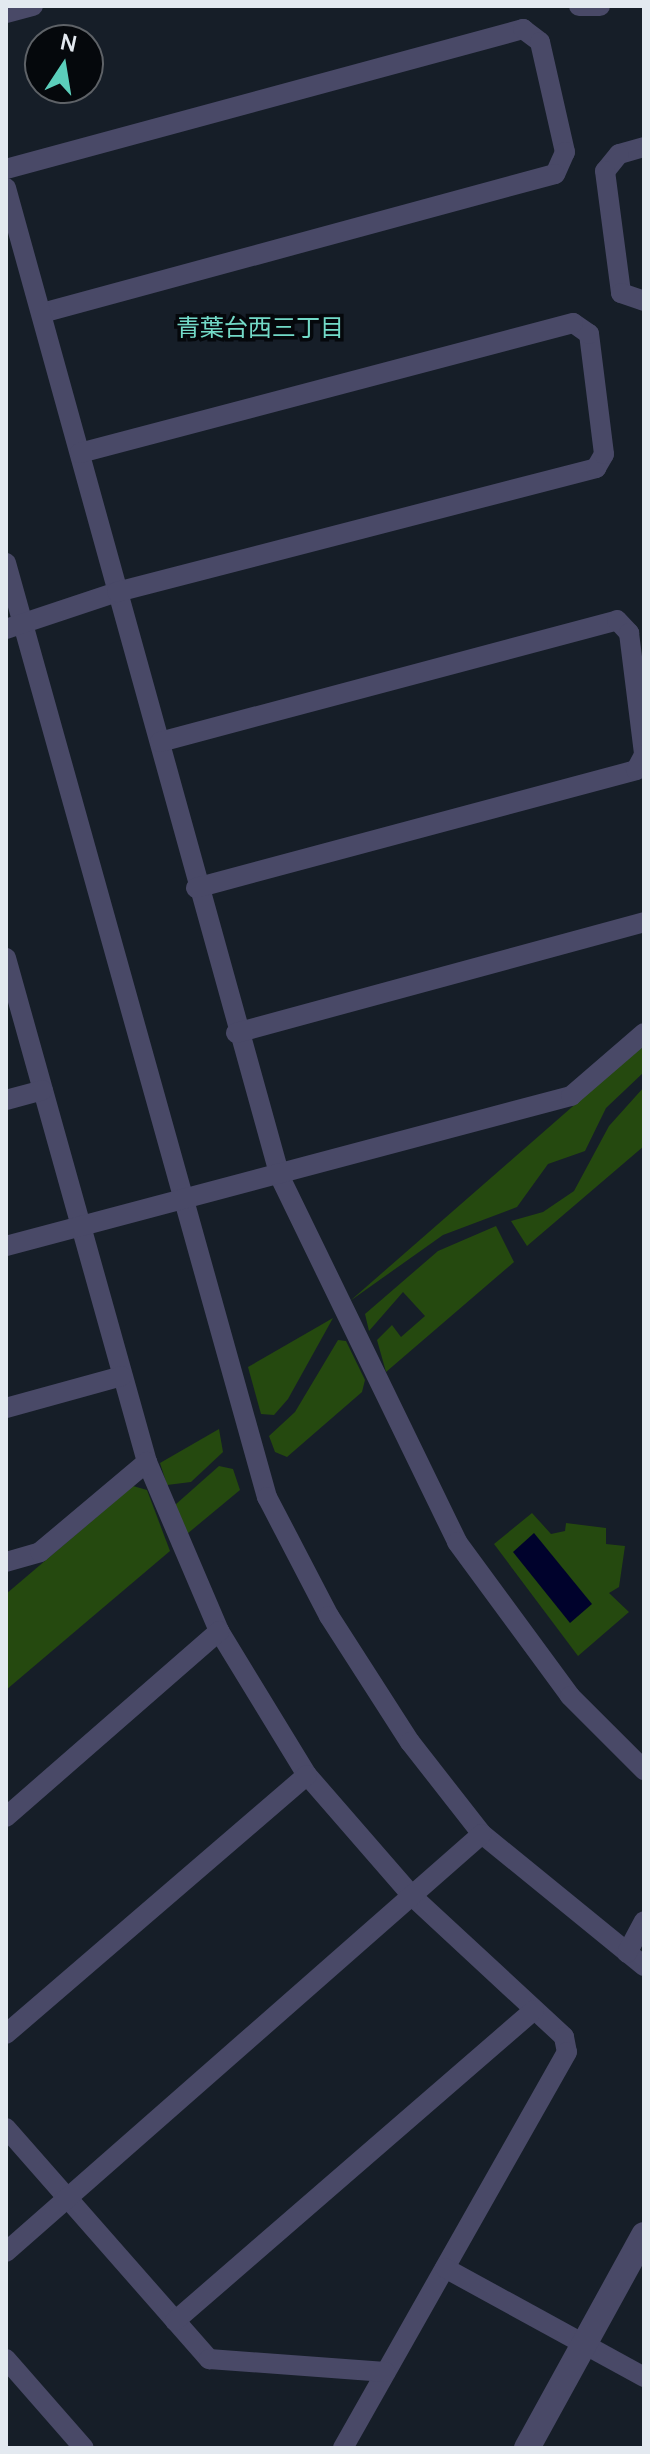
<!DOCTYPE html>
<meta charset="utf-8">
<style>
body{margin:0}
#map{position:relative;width:650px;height:2454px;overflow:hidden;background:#161e28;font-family:Manrope,"Noto Sans JP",sans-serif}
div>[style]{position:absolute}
.green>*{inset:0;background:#25490f}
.water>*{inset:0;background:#00022c}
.minor>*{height:20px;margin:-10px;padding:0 10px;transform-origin:10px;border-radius:10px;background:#494967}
.tertiary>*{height:26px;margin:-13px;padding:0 13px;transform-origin:13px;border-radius:13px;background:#494967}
span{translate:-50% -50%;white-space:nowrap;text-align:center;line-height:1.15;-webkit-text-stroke:7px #05080c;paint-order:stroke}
.neighbourhood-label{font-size:24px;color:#73dac8}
.frame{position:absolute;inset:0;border:8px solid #e3e9f0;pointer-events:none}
.north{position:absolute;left:24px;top:24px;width:80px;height:80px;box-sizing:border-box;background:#05080c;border:2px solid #5e6267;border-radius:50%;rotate:12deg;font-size:22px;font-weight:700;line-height:32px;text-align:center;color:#e3e9f0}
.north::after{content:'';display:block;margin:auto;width:28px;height:36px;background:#5bcebb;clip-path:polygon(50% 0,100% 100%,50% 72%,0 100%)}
</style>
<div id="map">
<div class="green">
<div style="clip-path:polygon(644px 1044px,644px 1072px,606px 1108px,585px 1151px,548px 1164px,517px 1207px,443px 1235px,350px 1301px)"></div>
<div style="clip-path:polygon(644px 1087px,644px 1146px,527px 1246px,511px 1221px,543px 1212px,574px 1191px,609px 1126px)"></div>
<div style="clip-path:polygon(496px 1226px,514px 1262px,386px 1372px,377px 1340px,392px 1325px,401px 1337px,425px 1316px,403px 1292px,369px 1331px,365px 1314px,438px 1251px)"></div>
<div style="clip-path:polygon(333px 1318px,288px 1399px,274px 1415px,261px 1414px,248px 1367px)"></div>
<div style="clip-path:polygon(338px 1340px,346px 1341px,365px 1380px,362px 1392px,287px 1457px,275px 1452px,269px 1436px,295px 1412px)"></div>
<div style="clip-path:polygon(219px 1429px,223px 1452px,191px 1482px,167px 1485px,160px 1463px)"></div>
<div style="clip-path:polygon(219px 1466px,233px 1469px,240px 1490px,187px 1534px,175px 1505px)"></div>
<div style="clip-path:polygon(133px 1486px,147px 1490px,170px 1551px,6px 1690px,6px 1594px)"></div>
<div style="clip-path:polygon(532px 1513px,551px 1534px,565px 1531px,566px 1523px,606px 1528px,606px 1544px,625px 1546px,619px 1587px,609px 1593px,629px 1612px,578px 1656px,494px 1544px)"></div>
</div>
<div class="water">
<div style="clip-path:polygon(534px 1533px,592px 1604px,570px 1623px,513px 1552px)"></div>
</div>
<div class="minor">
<div style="left:579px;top:6px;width:21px"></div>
<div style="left:6px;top:13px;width:28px;rotate:-15deg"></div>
<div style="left:644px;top:147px;width:26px;rotate:164deg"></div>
<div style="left:619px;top:154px;width:22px;rotate:129deg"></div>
<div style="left:605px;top:171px;width:123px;rotate:82.5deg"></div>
<div style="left:621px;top:293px;width:24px;rotate:19deg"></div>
<div style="left:6px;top:169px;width:536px;rotate:-15.15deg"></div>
<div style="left:523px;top:29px;width:21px;rotate:37deg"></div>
<div style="left:540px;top:42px;width:113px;rotate:77.2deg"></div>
<div style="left:565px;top:152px;width:24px;rotate:114deg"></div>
<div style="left:555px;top:174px;width:531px;rotate:164.84deg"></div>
<div style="left:6px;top:188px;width:1026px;rotate:74.51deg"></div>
<div style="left:280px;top:1177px;width:406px;rotate:64.1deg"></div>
<div style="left:457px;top:1542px;width:191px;rotate:53.7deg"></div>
<div style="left:570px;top:1696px;width:105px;rotate:45deg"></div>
<div style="left:6px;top:563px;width:970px;rotate:74.39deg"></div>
<div style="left:267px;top:1497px;width:134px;rotate:62.5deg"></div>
<div style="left:329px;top:1616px;width:150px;rotate:57.3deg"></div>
<div style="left:410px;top:1742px;width:117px;rotate:52deg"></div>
<div style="left:482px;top:1834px;width:209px;rotate:39.2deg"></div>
<div style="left:6px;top:629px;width:117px;rotate:-18.4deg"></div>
<div style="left:117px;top:592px;width:495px;rotate:-14.5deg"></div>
<div style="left:596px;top:468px;width:16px;rotate:-60deg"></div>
<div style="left:604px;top:454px;width:121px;rotate:-97.1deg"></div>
<div style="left:589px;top:334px;width:19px;rotate:-145deg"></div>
<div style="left:573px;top:323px;width:510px;rotate:165.23deg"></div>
<div style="left:160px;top:742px;width:473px;rotate:-14.9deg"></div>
<div style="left:617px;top:620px;width:18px;rotate:47deg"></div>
<div style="left:629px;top:633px;width:121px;rotate:82.9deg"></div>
<div style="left:196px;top:888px;width:456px;rotate:-15deg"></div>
<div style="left:636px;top:770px;width:17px;rotate:-62deg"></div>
<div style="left:6px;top:958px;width:523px;rotate:74.37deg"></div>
<div style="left:147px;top:1462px;width:184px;rotate:66.9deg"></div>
<div style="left:219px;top:1631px;width:169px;rotate:58.6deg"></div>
<div style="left:307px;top:1775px;width:160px;rotate:49deg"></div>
<div style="left:412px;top:1896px;width:207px;rotate:42.8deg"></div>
<div style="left:564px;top:2037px;width:15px;rotate:79deg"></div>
<div style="left:567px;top:2052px;width:455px;rotate:119.5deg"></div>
<div style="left:236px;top:1033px;width:423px;rotate:-15.2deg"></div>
<div style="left:6px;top:1100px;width:38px;rotate:-15deg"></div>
<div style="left:6px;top:1246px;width:585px;rotate:-14.87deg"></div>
<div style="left:571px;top:1096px;width:96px;rotate:-40.8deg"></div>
<div style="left:6px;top:1408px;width:120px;rotate:-15.4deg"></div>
<div style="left:6px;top:1562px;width:35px;rotate:-16deg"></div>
<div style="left:40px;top:1552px;width:140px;rotate:-40.1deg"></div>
<div style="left:6px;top:1817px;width:283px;rotate:-41.1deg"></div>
<div style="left:627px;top:1953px;width:36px;rotate:-62deg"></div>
<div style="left:6px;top:2034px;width:397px;rotate:-40.7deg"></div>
<div style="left:6px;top:2128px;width:308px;rotate:48.7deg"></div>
<div style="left:209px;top:2359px;width:177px;rotate:4.2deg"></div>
<div style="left:6px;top:2252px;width:633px;rotate:-41.29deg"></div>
<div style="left:445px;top:2268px;width:227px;rotate:28.7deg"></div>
<div style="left:175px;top:2321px;width:475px;rotate:-40.9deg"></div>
<div style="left:6px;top:2359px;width:118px;rotate:48.8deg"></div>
</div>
<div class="tertiary">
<div style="left:527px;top:2448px;width:243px;rotate:-61.2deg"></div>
</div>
<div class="neighbourhood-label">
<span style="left:260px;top:327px">青葉台西三丁目</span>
</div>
<div class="frame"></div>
<div class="north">N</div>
</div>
